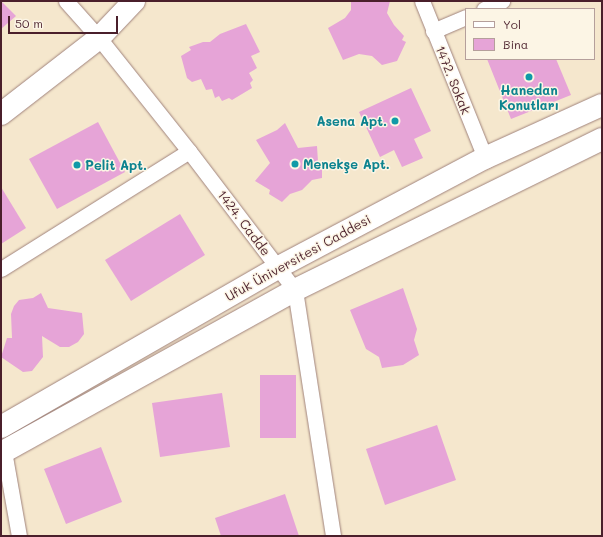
<!DOCTYPE html>
<meta charset="utf-8">
<style>
body{margin:0}
#map{position:relative;width:603px;height:537px;overflow:hidden;background:#f5e7cd;font-family:Mali,sans-serif}
div>[style]{position:absolute}
.building>*{inset:0;background:#e6a4d7}
.roads{filter:drop-shadow(0 0 1px #a0837c) drop-shadow(0 0 1px #a0837c)}
.street>*{height:15px;margin:-7.5px;padding:0 7.5px;transform-origin:7.5px;border-radius:7.5px;background:#fff}
.secondary>*{height:22px;margin:-11px;padding:0 11px;transform-origin:11px;border-radius:11px;background:#fff}
.dots>*{width:11px;height:11px;translate:-50% -50%;box-sizing:border-box;border:2px solid #fcf5e5;border-radius:50%}
span{translate:-50% -50%;white-space:nowrap;text-align:center;line-height:1.15;-webkit-text-stroke:3px #fcf5e5;paint-order:stroke}
.street-label{font-size:13px;color:#4a1f2b}
.culture-label{font-size:13px;color:#0d838f;font-weight:700}
.right{translate:-100% -50%;text-align:right}
.left{translate:0 -50%;text-align:left}
.frame{position:absolute;inset:0;border:2px solid #4a1f2b;pointer-events:none}
.legend{position:absolute;left:465px;top:8px;width:130px;height:52px;box-sizing:border-box;background:#fcf5e5;border:1px solid #b59f9b;margin:0;padding:5px 7px;list-style:none;font-size:12px;color:#4a1f2b}
.legend li{display:flex;align-items:center;gap:8px;height:20px}
.legend b{width:20px;border:1px solid #b59f9b}
.scale{position:absolute;left:8px;top:16px;width:110px;height:18px;box-sizing:border-box;border:2px solid #4a1f2b;border-top:0;padding-left:5px;font-size:12px;line-height:14px;white-space:nowrap;color:#4a1f2b;-webkit-text-stroke:3px #fcf5e5;paint-order:stroke}
</style>
<div id="map">
<div class="building">
<div style="clip-path:polygon(1px 1px,16px 16px,1px 29px)"></div>
<div style="clip-path:polygon(351px 1px,390px 1px,387px 13px,394px 25px,404px 36px,402px 40px,406px 42px,397px 61px,382px 65px,372px 56px,359px 54px,343px 60px,328px 28px,345px 18px,351px 10px)"></div>
<div style="clip-path:polygon(246px 24px,260px 52px,251px 56px,257px 68px,249px 73px,253px 80px,250px 83px,252px 88px,232px 100px,229px 98px,222px 101px,219px 96px,215px 98px,212px 89px,206px 90px,201px 79px,192px 82px,187px 78px,181px 56px,191px 50px,189px 47px,203px 42px,210px 42px,220px 34px)"></div>
<div style="clip-path:polygon(487px 59px,556px 59px,571px 95px,511px 119px)"></div>
<div style="clip-path:polygon(411px 88px,431px 131px,414px 139px,423px 158px,402px 167px,394px 150px,380px 157px,359px 112px)"></div>
<div style="clip-path:polygon(98px 122px,125px 172px,57px 209px,29px 159px)"></div>
<div style="clip-path:polygon(285px 123px,298px 148px,317px 146px,318px 162px,322px 163px,322px 178px,312px 180px,302px 190px,290px 194px,282px 202px,269px 194px,270px 190px,255px 181px,270px 163px,256px 140px,277px 130px)"></div>
<div style="clip-path:polygon(1px 187px,26px 228px,1px 244px)"></div>
<div style="clip-path:polygon(180px 214px,205px 255px,131px 301px,105px 260px)"></div>
<div style="clip-path:polygon(403px 288px,417px 329px,414px 340px,419px 355px,403px 365px,382px 368px,379px 357px,366px 349px,350px 310px)"></div>
<div style="clip-path:polygon(41px 293px,48px 308px,82px 313px,84px 334px,78px 342px,69px 347px,60px 347px,42px 336px,43px 357px,32px 371px,23px 372px,1px 357px,7px 338px,12px 338px,11px 314px,14px 306px,19px 300px,33px 298px)"></div>
<div style="clip-path:polygon(260px 375px,296px 375px,296px 438px,260px 438px)"></div>
<div style="clip-path:polygon(222px 393px,230px 447px,160px 457px,152px 403px)"></div>
<div style="clip-path:polygon(437px 425px,456px 480px,385px 505px,366px 449px)"></div>
<div style="clip-path:polygon(101px 447px,122px 502px,66px 524px,44px 469px)"></div>
<div style="clip-path:polygon(285px 494px,299px 536px,221px 536px,215px 518px)"></div>
</div>
<div class="roads">
<div class="street">
<div style="left:66px;top:1px;width:50px;rotate:48.3deg"></div>
<div style="left:99px;top:38px;width:144px;rotate:51.5deg"></div>
<div style="left:189px;top:151px;width:175px;rotate:52.7deg"></div>
<div style="left:295px;top:290px;width:249px;rotate:81.2deg"></div>
<div style="left:422px;top:1px;width:169px;rotate:68.1deg"></div>
<div style="left:484px;top:9px;width:20px;rotate:-24deg"></div>
<div style="left:433px;top:31px;width:36px;rotate:-23deg"></div>
<div style="left:1px;top:269px;width:222px;rotate:-32.1deg"></div>
<div style="left:4px;top:451px;width:86px;rotate:80deg"></div>
</div>
<div class="secondary">
<div style="left:1px;top:114px;width:124px;rotate:-37.8deg"></div>
<div style="left:99px;top:38px;width:51px;rotate:-46.6deg"></div>
<div style="left:1px;top:427px;width:319px;rotate:-29.9deg"></div>
<div style="left:277px;top:268px;width:235px;rotate:-27.9deg"></div>
<div style="left:485px;top:158px;width:128px;rotate:-24.4deg"></div>
<div style="left:1px;top:453px;width:336px;rotate:-29deg"></div>
<div style="left:295px;top:290px;width:342px;rotate:-26.2deg"></div>
</div>
</div>
<div class="dots">
<div style="left:529px;top:77px;background:#0f9aa8"></div>
<div style="left:395px;top:121px;background:#0f9aa8"></div>
<div style="left:295px;top:164px;background:#0f9aa8"></div>
<div style="left:77px;top:165px;background:#0f9aa8"></div>
</div>
<div class="street-label">
<span style="left:453px;top:80px;rotate:68deg">1472. Sokak</span>
<span style="left:244px;top:223px;rotate:53deg">1424. Cadde</span>
<span style="left:298px;top:258px;rotate:-29deg">Ufuk Üniversitesi Caddesi</span>
</div>
<div class="culture-label">
<span style="left:529px;top:98px">Hanedan<br>Konutları</span>
<span class="right" style="left:387px;top:121px">Asena Apt.</span>
<span class="left" style="left:303px;top:164px">Menekşe Apt.</span>
<span class="left" style="left:85px;top:165px">Pelit Apt.</span>
</div>
<div class="frame"></div>
<ul class="legend">
<li><b style="height:5px;background:#fff"></b>Yol</li>
<li><b style="height:11px;background:#e6a4d7"></b>Bina</li>
</ul>
<div class="scale">50 m</div>
</div>
